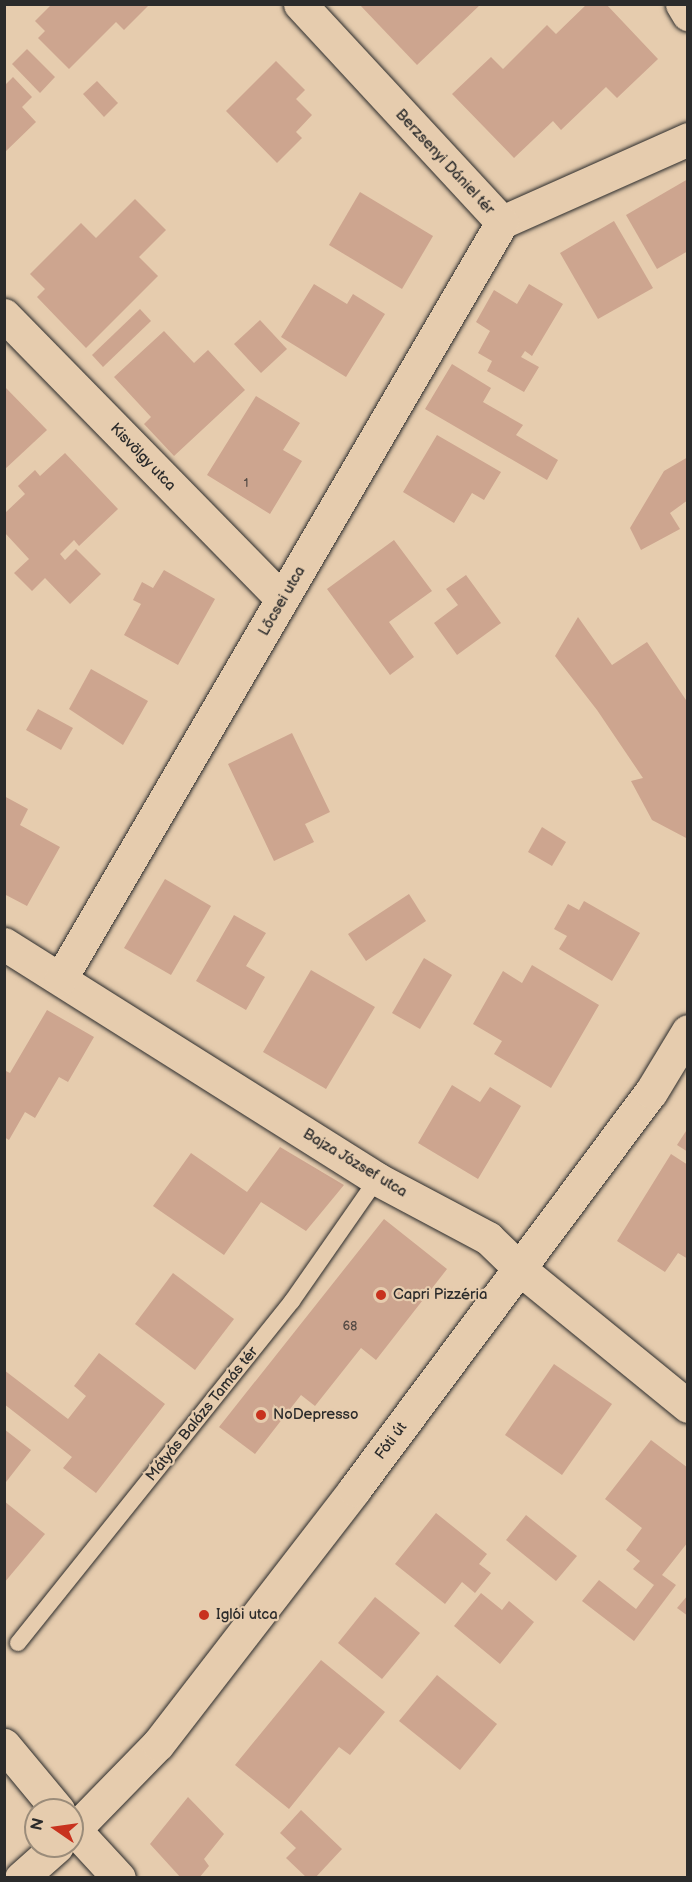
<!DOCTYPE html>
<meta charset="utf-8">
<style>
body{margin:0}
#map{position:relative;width:692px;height:1882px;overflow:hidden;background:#e6ccae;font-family:"Balsamiq Sans",sans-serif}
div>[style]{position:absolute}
.building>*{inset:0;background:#cda58f}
.roads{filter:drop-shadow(0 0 2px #2b2b2b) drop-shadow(0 0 2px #2b2b2b)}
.lane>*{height:16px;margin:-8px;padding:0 8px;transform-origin:8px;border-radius:8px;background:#e6ccae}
.street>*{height:33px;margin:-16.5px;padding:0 16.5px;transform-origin:16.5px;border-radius:16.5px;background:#e6ccae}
.secondary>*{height:33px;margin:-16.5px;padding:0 16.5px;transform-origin:16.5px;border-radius:16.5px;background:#e6ccae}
.dots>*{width:16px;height:16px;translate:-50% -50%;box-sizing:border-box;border:3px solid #e6ccae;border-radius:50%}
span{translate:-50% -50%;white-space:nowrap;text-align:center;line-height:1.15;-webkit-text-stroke:4.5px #e6ccae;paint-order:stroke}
.number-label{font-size:12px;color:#544a44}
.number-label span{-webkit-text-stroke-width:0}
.street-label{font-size:15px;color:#2b2b2b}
.poi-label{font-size:15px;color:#2b2b2b}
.left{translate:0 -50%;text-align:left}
.frame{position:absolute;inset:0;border:6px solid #2b2b2b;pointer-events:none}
.north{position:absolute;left:24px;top:1798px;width:60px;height:60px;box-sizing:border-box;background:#e6ccae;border:2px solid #9b8c7a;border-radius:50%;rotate:283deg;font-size:16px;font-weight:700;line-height:24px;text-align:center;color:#2b2b2b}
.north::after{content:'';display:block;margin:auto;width:21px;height:27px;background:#c8321e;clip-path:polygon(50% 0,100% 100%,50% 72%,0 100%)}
</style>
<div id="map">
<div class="building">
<div style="clip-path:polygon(52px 4px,150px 4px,124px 30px,116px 22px,69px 69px,38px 38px,45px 31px,35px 21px)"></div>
<div style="clip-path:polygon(359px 4px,481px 4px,417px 65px)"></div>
<div style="clip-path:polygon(587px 4px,606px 4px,658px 59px,617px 98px,606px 87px,561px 130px,553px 121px,514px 158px,452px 94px,491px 57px,503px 69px,547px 25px,556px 34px)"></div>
<div style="clip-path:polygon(27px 49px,55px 77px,40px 93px,12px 64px)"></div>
<div style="clip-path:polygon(276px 61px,305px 90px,296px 99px,312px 115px,296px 132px,302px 138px,277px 163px,226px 111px)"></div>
<div style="clip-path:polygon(13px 77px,32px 97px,22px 107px,36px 122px,4px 153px,4px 86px)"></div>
<div style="clip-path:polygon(97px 81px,118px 103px,104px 117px,83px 94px)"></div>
<div style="clip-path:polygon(688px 179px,688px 251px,657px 269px,626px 215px)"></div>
<div style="clip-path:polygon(360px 192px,433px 236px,402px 289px,329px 245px)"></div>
<div style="clip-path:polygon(135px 199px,166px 230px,139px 257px,158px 276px,86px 348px,37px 297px,45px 289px,30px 274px,81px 223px,96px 238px)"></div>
<div style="clip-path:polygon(614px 221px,653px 288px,598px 319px,560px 253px)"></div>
<div style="clip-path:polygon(314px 284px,347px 304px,353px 294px,385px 314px,346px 377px,281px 337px)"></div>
<div style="clip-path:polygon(529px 284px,563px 304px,532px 356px,525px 351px,521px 357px,539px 367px,524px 392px,487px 371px,492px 361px,478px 353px,490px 331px,476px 322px,494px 290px,517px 304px)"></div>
<div style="clip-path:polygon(140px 309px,151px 321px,103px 367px,92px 355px)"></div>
<div style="clip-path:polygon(260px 320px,287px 349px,261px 373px,234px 344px)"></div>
<div style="clip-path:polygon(164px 331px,194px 363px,208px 350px,245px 390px,174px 456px,144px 424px,151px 417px,114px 377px)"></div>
<div style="clip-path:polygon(452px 364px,491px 388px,483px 402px,523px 425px,516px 435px,558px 460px,547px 480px,425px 409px)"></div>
<div style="clip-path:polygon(4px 386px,47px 430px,4px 470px)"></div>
<div style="clip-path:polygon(256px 396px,300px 423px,283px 450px,302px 461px,270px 514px,207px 475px)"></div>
<div style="clip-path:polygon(437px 435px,501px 472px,484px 500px,472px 493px,454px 523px,403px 492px)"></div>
<div style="clip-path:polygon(65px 453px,118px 509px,79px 546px,74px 540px,60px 554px,65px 560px,76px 549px,101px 574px,70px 604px,45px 578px,32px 591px,14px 573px,29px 559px,5px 533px,5px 513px,25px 494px,18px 486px,35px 470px,40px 476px)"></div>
<div style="clip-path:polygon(688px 457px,688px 500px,670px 513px,680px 529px,641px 550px,630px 528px,664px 471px)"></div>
<div style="clip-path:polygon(394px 540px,432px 591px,389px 622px,414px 657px,390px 675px,327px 589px)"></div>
<div style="clip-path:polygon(164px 570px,215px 599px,178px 665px,124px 635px,141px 604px,133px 600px,142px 582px,153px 588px)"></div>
<div style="clip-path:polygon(466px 575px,501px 623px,457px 655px,434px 623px,458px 605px,446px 589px)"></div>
<div style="clip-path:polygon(578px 617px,612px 665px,647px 642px,688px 703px,688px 839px,652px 820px,631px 781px,643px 778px,597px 710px,555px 656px)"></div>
<div style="clip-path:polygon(91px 669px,148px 701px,123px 745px,69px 709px)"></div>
<div style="clip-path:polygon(38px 709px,73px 728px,61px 750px,26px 730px)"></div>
<div style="clip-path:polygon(292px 733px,330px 812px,305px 824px,314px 842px,274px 861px,228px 764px)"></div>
<div style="clip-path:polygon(4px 796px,28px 809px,20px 825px,60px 847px,27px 906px,4px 894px)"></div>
<div style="clip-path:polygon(542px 827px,566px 842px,552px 866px,528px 852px)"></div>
<div style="clip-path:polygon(165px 879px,211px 906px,171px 975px,124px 948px)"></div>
<div style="clip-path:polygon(409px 894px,426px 921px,366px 961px,348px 934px)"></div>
<div style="clip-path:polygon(584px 901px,640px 933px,612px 981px,559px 949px,567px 936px,554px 929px,568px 904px,579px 910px)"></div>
<div style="clip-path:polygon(234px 915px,266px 933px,246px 966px,265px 977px,246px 1010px,196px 981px)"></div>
<div style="clip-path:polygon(424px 958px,452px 975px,420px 1029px,392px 1013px)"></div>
<div style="clip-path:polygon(532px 965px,599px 1005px,551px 1088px,494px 1054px,502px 1041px,473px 1024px,503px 971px,522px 983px)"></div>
<div style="clip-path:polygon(311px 970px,375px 1007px,326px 1089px,263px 1052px)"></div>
<div style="clip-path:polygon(47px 1010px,94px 1037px,68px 1082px,59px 1077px,35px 1118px,25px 1112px,9px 1140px,4px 1137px,4px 1070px,10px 1073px)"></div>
<div style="clip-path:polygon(452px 1085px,480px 1102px,490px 1087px,521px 1106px,478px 1179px,418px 1143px)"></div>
<div style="clip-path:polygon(688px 1128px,688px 1152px,677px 1145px)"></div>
<div style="clip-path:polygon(280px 1147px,344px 1185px,306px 1231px,261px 1202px,224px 1255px,153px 1206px,191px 1153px,247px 1192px)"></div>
<div style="clip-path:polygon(671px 1154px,688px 1165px,688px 1259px,678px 1253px,665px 1272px,617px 1241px)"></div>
<div style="clip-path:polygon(384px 1219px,447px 1269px,376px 1360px,361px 1348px,315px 1406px,301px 1395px,255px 1454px,219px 1427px)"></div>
<div style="clip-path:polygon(173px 1273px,234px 1319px,195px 1370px,135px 1324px)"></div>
<div style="clip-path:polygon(99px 1353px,165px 1404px,96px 1493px,63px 1468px,72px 1457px,4px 1404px,4px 1370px,68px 1419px,86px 1396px,74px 1386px)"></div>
<div style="clip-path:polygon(554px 1364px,612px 1404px,562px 1475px,505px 1435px)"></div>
<div style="clip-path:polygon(4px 1429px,31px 1450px,6px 1482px,4px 1481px)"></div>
<div style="clip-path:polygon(651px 1440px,688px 1468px,688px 1542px,662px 1575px,676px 1585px,634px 1641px,582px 1601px,599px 1580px,636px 1609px,654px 1585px,633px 1569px,640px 1561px,626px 1550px,642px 1528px,605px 1499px)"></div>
<div style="clip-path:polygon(4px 1501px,45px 1534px,4px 1583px)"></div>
<div style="clip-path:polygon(436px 1513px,487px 1554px,479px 1564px,491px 1573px,475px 1593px,462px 1582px,445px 1604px,395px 1564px)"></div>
<div style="clip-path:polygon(526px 1515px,577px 1556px,556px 1581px,506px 1540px)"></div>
<div style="clip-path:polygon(481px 1593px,502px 1610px,509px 1601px,534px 1622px,500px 1664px,454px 1626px)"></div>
<div style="clip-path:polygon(688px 1595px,688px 1616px,677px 1608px)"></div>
<div style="clip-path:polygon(375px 1597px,420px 1633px,382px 1679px,338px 1643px)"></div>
<div style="clip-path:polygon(321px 1660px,385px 1712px,350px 1755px,339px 1747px,289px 1809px,235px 1765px)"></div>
<div style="clip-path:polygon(437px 1675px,497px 1724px,460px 1770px,399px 1721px)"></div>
<div style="clip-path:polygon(188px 1797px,224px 1834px,204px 1859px,209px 1866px,199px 1878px,181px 1878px,150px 1844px)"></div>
<div style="clip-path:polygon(301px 1810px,342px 1849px,315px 1878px,307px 1878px,286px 1858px,296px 1848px,280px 1833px)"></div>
</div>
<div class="roads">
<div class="lane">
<div style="left:18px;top:1643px;width:438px;rotate:-51.3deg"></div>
<div style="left:292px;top:1301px;width:149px;rotate:-55.1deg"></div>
</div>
<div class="street">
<div style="left:300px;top:4px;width:297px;rotate:47.2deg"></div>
<div style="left:502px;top:222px;width:204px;rotate:-24deg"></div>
<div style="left:682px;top:4px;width:12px;rotate:59deg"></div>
<div style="left:4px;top:315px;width:397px;rotate:45.6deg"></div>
<div style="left:4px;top:944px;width:441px;rotate:32.2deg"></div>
<div style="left:377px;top:1179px;width:126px;rotate:28deg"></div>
<div style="left:488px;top:1238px;width:46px;rotate:44.1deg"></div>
<div style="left:521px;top:1270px;width:215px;rotate:39.2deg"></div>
<div style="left:61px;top:978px;width:875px;rotate:-59.74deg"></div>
</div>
<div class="secondary">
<div style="left:4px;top:1745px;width:85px;rotate:50.3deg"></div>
<div style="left:72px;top:1827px;width:69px;rotate:47.3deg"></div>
<div style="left:72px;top:1832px;width:123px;rotate:-45.7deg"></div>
<div style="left:158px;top:1744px;width:321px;rotate:-52.3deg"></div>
<div style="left:354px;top:1490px;width:497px;rotate:-53.3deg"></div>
<div style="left:651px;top:1092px;width:71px;rotate:-58.8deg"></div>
<div style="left:21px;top:1878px;width:48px;rotate:-41.6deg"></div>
</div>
</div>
<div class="dots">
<div style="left:381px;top:1295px;background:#c8321e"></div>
<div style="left:261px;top:1415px;background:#c8321e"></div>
<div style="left:204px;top:1615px;background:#c8321e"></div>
</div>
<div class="number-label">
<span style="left:246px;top:484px">1</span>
<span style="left:350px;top:1327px">68</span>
</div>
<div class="street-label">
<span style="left:445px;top:162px;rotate:47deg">Berzsenyi Dániel tér</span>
<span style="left:143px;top:457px;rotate:46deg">Kisvölgy utca</span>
<span style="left:282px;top:601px;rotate:-60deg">Lőcsei utca</span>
<span style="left:355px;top:1163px;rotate:31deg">Bajza József utca</span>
<span style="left:202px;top:1414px;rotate:-51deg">Mátyás Balázs Tamás tér</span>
<span style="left:391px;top:1441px;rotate:-53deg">Fóti út</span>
</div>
<div class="poi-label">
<span class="left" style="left:393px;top:1295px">Capri Pizzéria</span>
<span class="left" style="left:273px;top:1415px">NoDepresso</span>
<span class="left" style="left:216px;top:1615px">Iglói utca</span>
</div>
<div class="frame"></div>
<div class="north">N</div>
</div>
